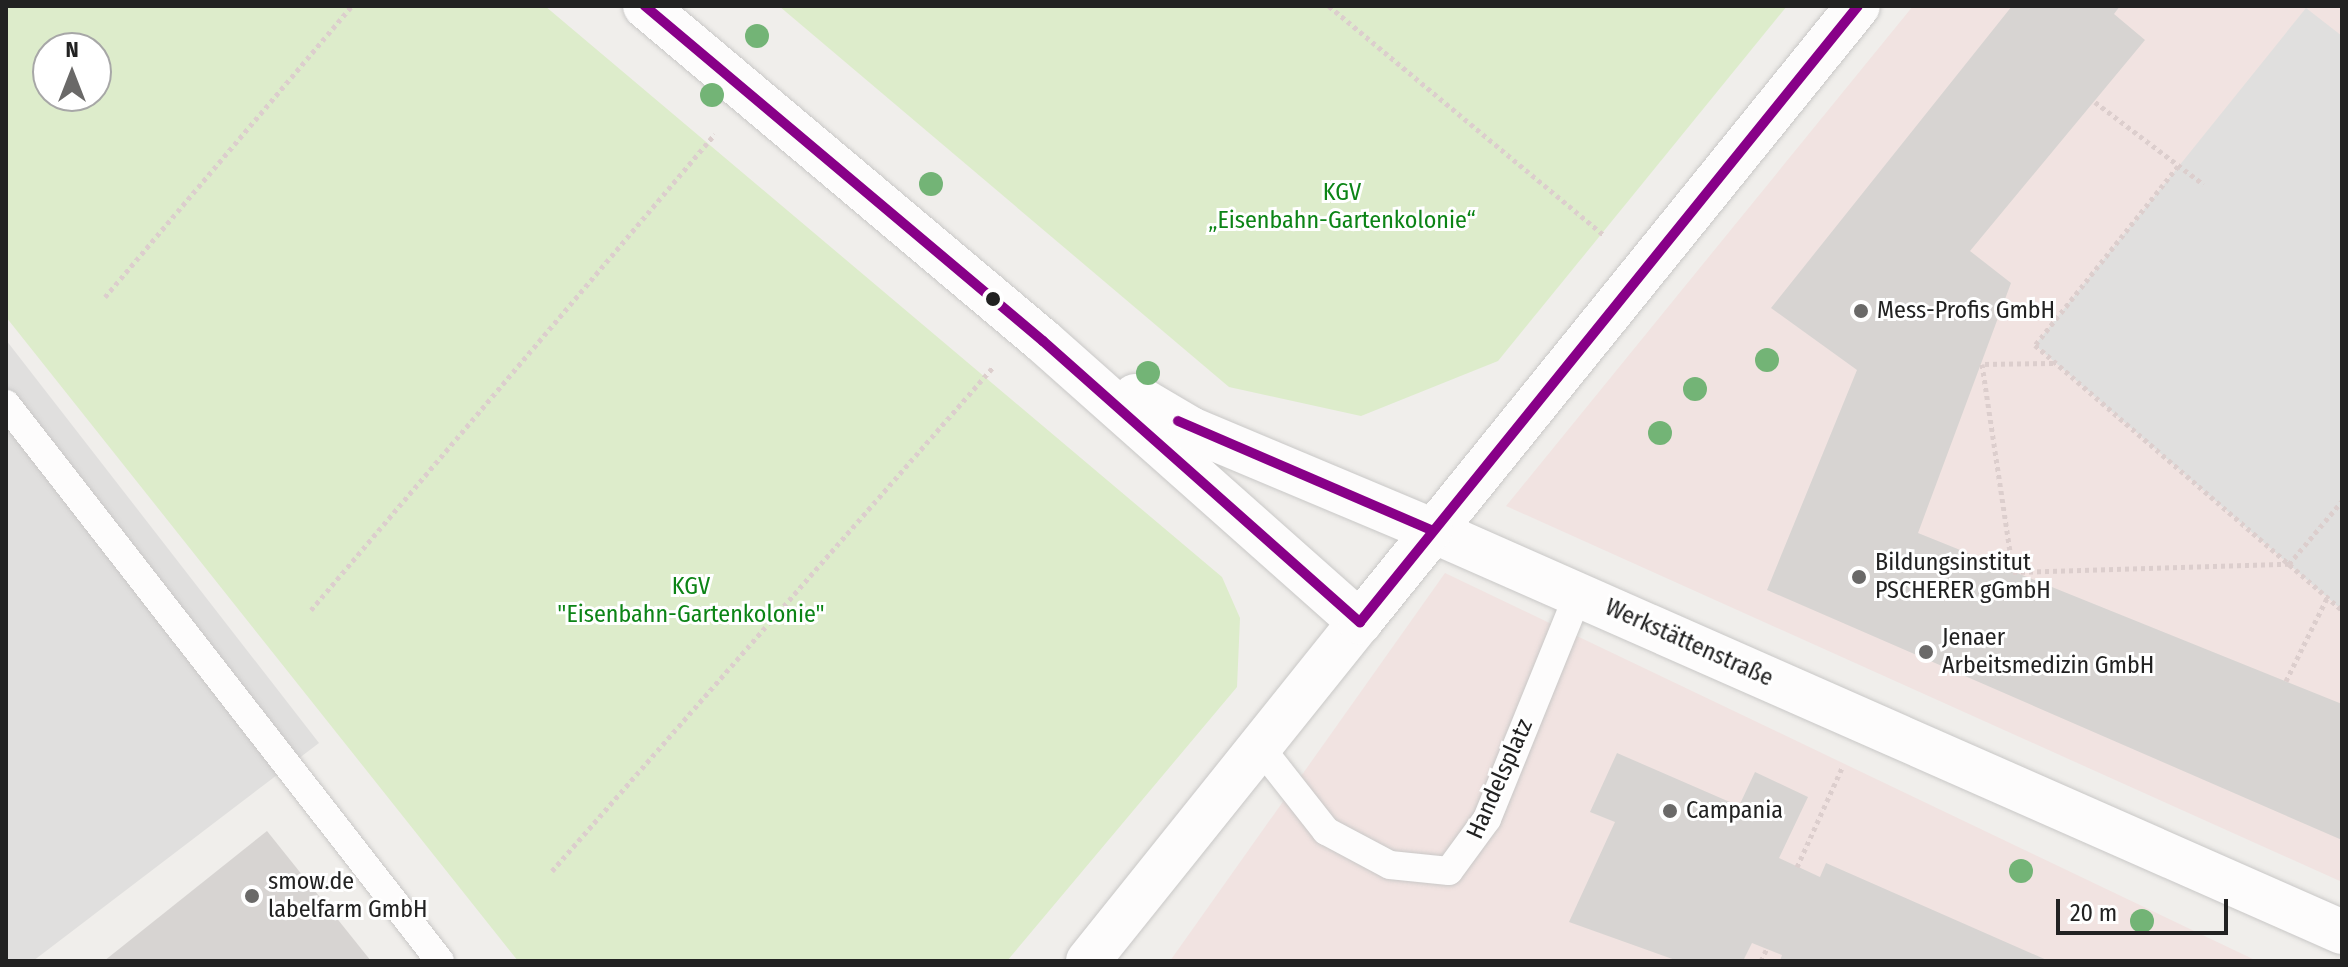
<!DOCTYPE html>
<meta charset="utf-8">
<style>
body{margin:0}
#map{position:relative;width:2348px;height:967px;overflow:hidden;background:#f0eeeb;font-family:"Fira Sans Condensed",sans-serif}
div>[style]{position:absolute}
.commercial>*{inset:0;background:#f1e3e1}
.grass>*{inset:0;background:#ddeccb}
.parking>*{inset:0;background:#e0dfde}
.building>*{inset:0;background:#d7d4d2}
.path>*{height:5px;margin-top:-2.5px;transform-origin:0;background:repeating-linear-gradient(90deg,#dccecd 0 4px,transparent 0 8px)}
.roads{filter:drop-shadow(0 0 2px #c9c8c7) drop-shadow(0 0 2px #c9c8c7)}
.service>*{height:28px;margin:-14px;padding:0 14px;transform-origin:14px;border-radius:14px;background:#fdfcfc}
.minor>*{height:44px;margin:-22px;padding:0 22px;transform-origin:22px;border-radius:22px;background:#fdfcfc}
.tertiary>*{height:44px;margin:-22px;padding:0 22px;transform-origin:22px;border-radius:22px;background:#fdfcfc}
.bus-1>*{height:10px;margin:-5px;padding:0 5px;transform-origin:5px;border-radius:5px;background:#808}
.trees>*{width:24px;height:24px;margin:-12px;border-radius:50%;background:#73b476}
.dots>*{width:22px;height:22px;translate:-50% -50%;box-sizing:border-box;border:4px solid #fff;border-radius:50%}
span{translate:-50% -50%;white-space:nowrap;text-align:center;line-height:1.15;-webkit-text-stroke:6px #fff;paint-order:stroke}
.park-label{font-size:24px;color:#0c8416}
.poi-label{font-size:24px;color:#222}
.left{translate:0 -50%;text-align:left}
.street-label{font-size:24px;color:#222}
.frame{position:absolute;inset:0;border:8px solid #222;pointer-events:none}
.north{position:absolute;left:32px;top:32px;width:80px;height:80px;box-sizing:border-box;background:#fff;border:2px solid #a7a7a7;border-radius:50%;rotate:0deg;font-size:22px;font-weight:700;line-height:32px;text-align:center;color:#222}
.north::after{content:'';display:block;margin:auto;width:28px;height:36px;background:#6a6968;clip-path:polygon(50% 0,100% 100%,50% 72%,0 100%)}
.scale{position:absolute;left:2056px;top:899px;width:172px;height:36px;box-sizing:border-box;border:4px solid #222;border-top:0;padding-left:10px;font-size:24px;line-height:28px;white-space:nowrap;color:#222;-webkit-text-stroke:6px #fff;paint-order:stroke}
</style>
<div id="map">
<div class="commercial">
<div style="clip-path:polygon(1913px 6px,2342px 6px,2342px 882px,1506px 506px)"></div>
<div style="clip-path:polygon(1445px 573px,2257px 961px,1170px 961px)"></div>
</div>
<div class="grass">
<div style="clip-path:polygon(evenodd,6px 6px,545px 6px,1222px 577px,1240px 618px,1237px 687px,1007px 961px,518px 961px,6px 317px,6px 6px,48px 48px,96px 48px,96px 96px,48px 96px,48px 48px)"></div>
<div style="clip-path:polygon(779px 6px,1787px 6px,1498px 361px,1361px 416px,1229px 387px)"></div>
</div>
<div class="parking">
<div style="clip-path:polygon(2306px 8px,2342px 36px,2342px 610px,2035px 345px)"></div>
<div style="clip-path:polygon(6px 340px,319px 743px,33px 961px,6px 961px)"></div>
</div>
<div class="building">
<div style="clip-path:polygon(2012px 6px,2120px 6px,2114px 14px,2145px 40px,1970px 251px,2011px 283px,1918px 533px,2342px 704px,2342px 840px,1767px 590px,1857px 370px,1771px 308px)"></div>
<div style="clip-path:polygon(1617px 753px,1739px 806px,1755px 772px,1808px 797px,1779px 858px,1820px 877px,1826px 863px,2049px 961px,1780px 961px,1782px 955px,1752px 943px,1743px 961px,1678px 961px,1569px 922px,1615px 822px,1590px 812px)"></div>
<div style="clip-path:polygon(267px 831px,371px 961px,104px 961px)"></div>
</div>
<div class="path">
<div style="left:1329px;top:6px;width:359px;rotate:39.8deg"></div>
<div style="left:2095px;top:102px;width:136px;rotate:37.2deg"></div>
<div style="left:2178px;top:166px;width:229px;rotate:128.6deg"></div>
<div style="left:2035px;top:345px;width:406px;rotate:40.8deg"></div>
<div style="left:105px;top:297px;width:382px;rotate:-49.7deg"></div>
<div style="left:2053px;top:363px;width:71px;rotate:179.2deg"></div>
<div style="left:1982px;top:364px;width:210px;rotate:81.5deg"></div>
<div style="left:2013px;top:572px;width:276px;rotate:-1.7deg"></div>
<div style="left:2289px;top:564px;width:82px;rotate:-49.9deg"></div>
<div style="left:311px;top:610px;width:624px;rotate:-49.68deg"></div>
<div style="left:2286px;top:681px;width:93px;rotate:-63.7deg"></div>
<div style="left:1797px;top:867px;width:109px;rotate:-65.6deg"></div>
<div style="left:552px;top:871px;width:671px;rotate:-48.81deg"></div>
<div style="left:1761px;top:961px;width:14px;rotate:-65deg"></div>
</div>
<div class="roads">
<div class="service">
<div style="left:6px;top:404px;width:706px;rotate:52.08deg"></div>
<div style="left:1260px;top:747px;width:107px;rotate:51.8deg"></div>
<div style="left:1326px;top:831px;width:72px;rotate:28deg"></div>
<div style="left:1390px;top:865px;width:59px;rotate:5.8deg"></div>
<div style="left:1449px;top:871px;width:64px;rotate:-53.8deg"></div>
<div style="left:1487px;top:819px;width:242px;rotate:-67.9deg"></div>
</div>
<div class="minor">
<div style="left:1431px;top:530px;width:996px;rotate:23.81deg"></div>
<div style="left:1088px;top:961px;width:435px;rotate:-51.3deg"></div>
</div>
<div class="tertiary">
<div style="left:645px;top:6px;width:520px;rotate:40.09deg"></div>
<div style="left:1043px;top:341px;width:424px;rotate:41.6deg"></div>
<div style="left:1360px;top:622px;width:792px;rotate:-51.05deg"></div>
<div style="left:1135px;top:396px;width:65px;rotate:30.5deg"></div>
<div style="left:1191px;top:429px;width:260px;rotate:22.8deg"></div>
</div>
</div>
<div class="bus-1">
<div style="left:645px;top:6px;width:520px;rotate:40.09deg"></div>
<div style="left:1043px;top:341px;width:424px;rotate:41.6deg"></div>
<div style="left:1360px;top:622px;width:792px;rotate:-51.05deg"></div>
<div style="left:1178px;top:421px;width:275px;rotate:23.3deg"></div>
</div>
<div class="trees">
<div style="left:757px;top:36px"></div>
<div style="left:712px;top:95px"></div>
<div style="left:931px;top:184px"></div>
<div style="left:1767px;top:360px"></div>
<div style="left:1148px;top:373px"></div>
<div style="left:1695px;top:389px"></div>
<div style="left:1660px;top:433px"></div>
<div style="left:2021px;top:871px"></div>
<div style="left:2142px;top:921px"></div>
</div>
<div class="dots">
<div style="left:993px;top:299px;background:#222"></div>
<div style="left:1861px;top:311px;background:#6a6968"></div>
<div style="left:1859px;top:577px;background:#6a6968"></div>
<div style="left:1926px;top:652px;background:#6a6968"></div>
<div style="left:1670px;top:811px;background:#6a6968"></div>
<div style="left:252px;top:896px;background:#6a6968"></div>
</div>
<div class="park-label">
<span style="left:1342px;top:207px">KGV<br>„Eisenbahn-Gartenkolonie“</span>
<span style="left:691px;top:601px">KGV<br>"Eisenbahn-Gartenkolonie"</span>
</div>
<div class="poi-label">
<span class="left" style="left:1877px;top:311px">Mess-Profis GmbH</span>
<span class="left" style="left:1875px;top:577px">Bildungsinstitut<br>PSCHERER gGmbH</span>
<span class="left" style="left:1942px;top:652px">Jenaer<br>Arbeitsmedizin GmbH</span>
<span class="left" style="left:1686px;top:811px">Campania</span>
<span class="left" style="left:268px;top:896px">smow.de<br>labelfarm GmbH</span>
</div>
<div class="street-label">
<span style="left:1689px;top:643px;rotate:24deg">Werkstättenstraße</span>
<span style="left:1500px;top:779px;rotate:-66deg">Handelsplatz</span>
</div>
<div class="frame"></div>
<div class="north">N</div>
<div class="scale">20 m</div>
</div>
